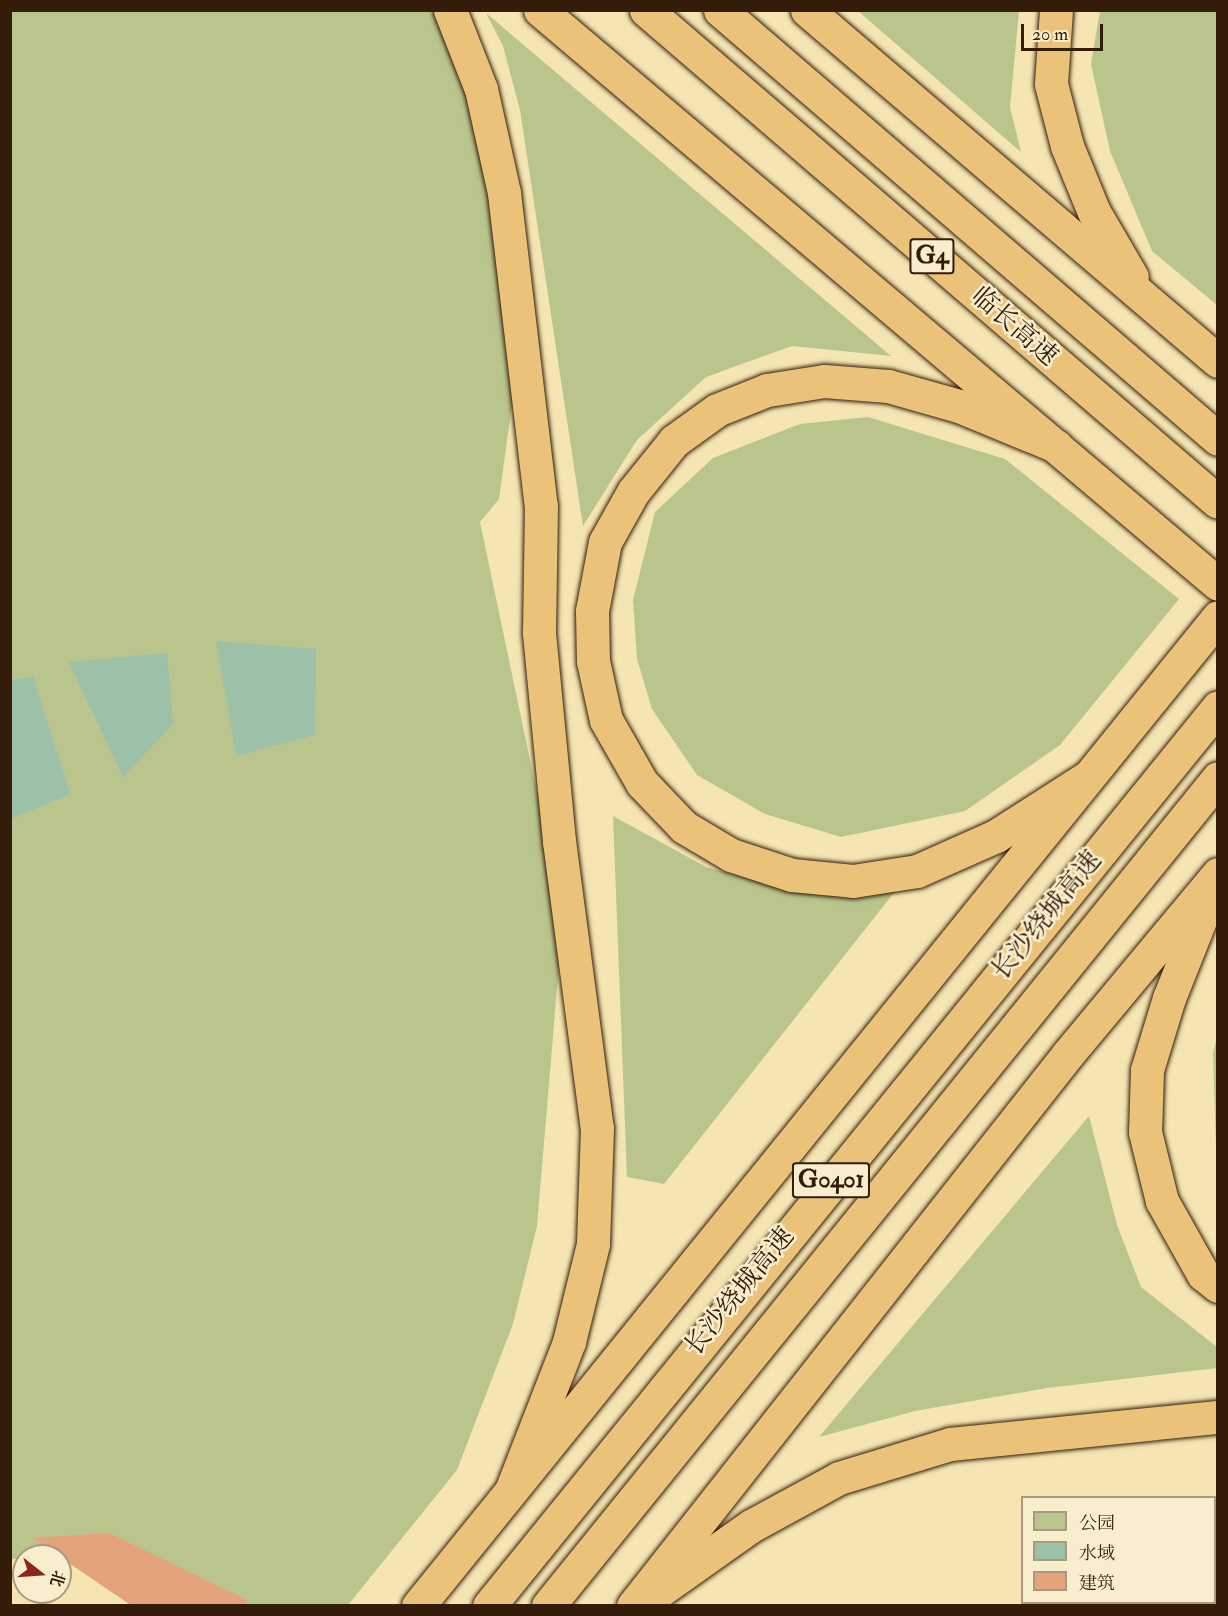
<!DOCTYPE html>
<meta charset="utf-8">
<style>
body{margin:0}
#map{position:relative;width:1228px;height:1616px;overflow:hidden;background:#f4e5b2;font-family:"IM FELL Double Pica","Noto Serif SC",serif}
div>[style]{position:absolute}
.green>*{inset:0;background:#bac58d}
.water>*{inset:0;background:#9cc0a8}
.building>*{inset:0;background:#e5a37b}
.roads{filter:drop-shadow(0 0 2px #331c09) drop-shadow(0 0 2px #331c09)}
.highway>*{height:33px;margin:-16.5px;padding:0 16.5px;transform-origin:16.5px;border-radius:16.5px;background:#eac279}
span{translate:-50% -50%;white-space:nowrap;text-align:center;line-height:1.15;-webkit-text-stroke:5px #f8eecd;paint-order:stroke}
.shield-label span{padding:2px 4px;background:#f8eecd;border:2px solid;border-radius:4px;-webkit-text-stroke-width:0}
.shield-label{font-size:24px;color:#331c09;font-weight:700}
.street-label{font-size:26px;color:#331c09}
.frame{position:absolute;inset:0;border:12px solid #331c09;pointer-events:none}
.legend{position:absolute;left:1021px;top:1496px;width:195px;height:108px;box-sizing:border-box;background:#f8eecd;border:2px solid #a99a7f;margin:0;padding:8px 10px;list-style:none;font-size:18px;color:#331c09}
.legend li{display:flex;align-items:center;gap:12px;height:30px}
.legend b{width:30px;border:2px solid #a99a7f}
.north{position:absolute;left:12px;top:1544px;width:60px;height:60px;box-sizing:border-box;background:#f8eecd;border:2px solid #a99a7f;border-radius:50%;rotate:107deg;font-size:16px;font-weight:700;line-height:24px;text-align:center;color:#331c09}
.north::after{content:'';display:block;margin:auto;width:21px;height:27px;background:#8f2418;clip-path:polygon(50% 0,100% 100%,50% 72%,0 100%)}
.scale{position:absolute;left:1021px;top:24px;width:82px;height:27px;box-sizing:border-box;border:3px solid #331c09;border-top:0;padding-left:8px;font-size:18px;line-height:21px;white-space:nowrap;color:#331c09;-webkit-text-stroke:4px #f8eecd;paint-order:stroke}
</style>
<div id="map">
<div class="green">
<div style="clip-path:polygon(10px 11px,450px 11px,521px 339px,499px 499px,480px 522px,563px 917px,537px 1226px,513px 1324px,457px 1470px,348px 1605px,191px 1605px,91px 1556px,11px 1559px)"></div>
<div style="clip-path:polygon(858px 11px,1019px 11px,1010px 107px,1021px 152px)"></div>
<div style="clip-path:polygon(1100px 11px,1217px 11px,1217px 305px,1152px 251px,1110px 151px,1091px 64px)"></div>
<div style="clip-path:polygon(486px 13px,891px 356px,792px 346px,706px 377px,637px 440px,583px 526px,520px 110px,503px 46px)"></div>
<div style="clip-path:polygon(868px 417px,1005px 459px,1179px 599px,1060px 745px,965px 811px,841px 837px,765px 814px,697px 775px,652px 709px,637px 659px,633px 600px,655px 512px,713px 458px,800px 424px)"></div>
<div style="clip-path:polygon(613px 816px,706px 867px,771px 885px,904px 880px,664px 1184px,627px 1177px)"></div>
<div style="clip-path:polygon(1217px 1036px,1218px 1181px,1217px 1181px,1213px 1053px)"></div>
<div style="clip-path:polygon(1089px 1116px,1117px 1225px,1141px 1287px,1217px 1347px,1217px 1368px,1047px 1388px,915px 1411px,819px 1437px)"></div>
</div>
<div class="water">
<div style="clip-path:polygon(216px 641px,316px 649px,315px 735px,236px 756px)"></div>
<div style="clip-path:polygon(167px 653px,173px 724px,123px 777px,69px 662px)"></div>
<div style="clip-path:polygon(33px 676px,70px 794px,11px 819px,11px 680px)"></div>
</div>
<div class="building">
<div style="clip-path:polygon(109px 1533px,247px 1600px,243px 1606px,132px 1606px,32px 1538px)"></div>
</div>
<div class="roads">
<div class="highway">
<div style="left:450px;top:10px;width:85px;rotate:68.6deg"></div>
<div style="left:481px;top:89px;width:107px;rotate:77.5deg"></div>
<div style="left:504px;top:193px;width:315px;rotate:83.3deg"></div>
<div style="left:541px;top:506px;width:127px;rotate:90.9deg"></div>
<div style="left:539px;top:633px;width:209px;rotate:84.5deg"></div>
<div style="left:559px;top:841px;width:290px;rotate:82.5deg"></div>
<div style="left:597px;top:1128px;width:116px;rotate:92deg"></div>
<div style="left:593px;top:1244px;width:101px;rotate:103.8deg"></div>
<div style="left:569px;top:1342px;width:157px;rotate:111.3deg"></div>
<div style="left:540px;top:10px;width:888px;rotate:40.25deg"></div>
<div style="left:646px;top:10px;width:754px;rotate:40.7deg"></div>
<div style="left:720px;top:10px;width:657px;rotate:40.74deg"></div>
<div style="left:807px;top:10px;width:540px;rotate:40.5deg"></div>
<div style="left:1056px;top:10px;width:74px;rotate:93.9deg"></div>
<div style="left:1051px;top:84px;width:64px;rotate:75.5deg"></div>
<div style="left:1067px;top:146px;width:71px;rotate:67.8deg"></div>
<div style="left:1094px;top:212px;width:75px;rotate:59.7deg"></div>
<div style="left:1056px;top:446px;width:105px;rotate:-157.6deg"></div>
<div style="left:959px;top:406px;width:74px;rotate:-164.3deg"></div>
<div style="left:888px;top:386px;width:64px;rotate:-175.5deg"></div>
<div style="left:824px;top:381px;width:58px;rotate:171deg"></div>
<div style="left:767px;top:390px;width:54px;rotate:158.2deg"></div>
<div style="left:717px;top:410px;width:53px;rotate:144.2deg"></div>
<div style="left:674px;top:441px;width:65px;rotate:128.8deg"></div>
<div style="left:633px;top:492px;width:57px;rotate:119.2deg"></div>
<div style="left:605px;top:542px;width:70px;rotate:100.7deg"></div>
<div style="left:592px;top:611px;width:50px;rotate:88.9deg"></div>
<div style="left:593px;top:661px;width:60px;rotate:77.6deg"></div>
<div style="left:606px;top:720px;width:73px;rotate:60.3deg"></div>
<div style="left:642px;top:783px;width:61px;rotate:46.3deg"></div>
<div style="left:684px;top:827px;width:55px;rotate:30.8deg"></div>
<div style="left:731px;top:855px;width:64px;rotate:18.2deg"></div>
<div style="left:792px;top:875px;width:61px;rotate:5.6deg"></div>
<div style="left:853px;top:881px;width:65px;rotate:-8.9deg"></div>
<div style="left:917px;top:871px;width:86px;rotate:-23.9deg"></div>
<div style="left:996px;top:836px;width:109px;rotate:-32.7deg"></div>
<div style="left:1212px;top:890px;width:116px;rotate:111.7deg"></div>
<div style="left:1169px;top:998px;width:75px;rotate:107deg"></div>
<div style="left:1147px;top:1070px;width:62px;rotate:91.8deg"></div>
<div style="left:1145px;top:1132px;width:71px;rotate:76.2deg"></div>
<div style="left:1162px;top:1201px;width:84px;rotate:60.7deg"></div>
<div style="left:1203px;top:1274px;width:19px;rotate:39deg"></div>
<div style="left:655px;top:1594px;width:118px;rotate:-35.3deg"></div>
<div style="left:751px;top:1526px;width:100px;rotate:-28.6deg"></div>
<div style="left:839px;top:1478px;width:116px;rotate:-17deg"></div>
<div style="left:950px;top:1444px;width:269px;rotate:-5.8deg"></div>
<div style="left:418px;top:1606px;width:1272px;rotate:-51.03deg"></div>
<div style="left:489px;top:1606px;width:1157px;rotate:-50.96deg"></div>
<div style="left:548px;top:1606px;width:1065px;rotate:-51.02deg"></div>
<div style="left:633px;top:1606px;width:703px;rotate:-51.76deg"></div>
<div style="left:1068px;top:1054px;width:234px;rotate:-50.2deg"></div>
</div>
</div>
<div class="shield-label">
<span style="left:932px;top:256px">G4</span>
<span style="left:831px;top:1180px">G0401</span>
</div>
<div class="street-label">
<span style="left:1014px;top:327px;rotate:41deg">临长高速</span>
<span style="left:1047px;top:916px;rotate:-51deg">长沙绕城高速</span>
<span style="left:740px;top:1292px;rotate:-51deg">长沙绕城高速</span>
</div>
<div class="frame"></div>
<ul class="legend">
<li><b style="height:16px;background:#bac58d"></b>公园</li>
<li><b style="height:16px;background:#9cc0a8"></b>水域</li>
<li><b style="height:16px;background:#e5a37b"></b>建筑</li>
</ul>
<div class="north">北</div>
<div class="scale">20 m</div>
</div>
